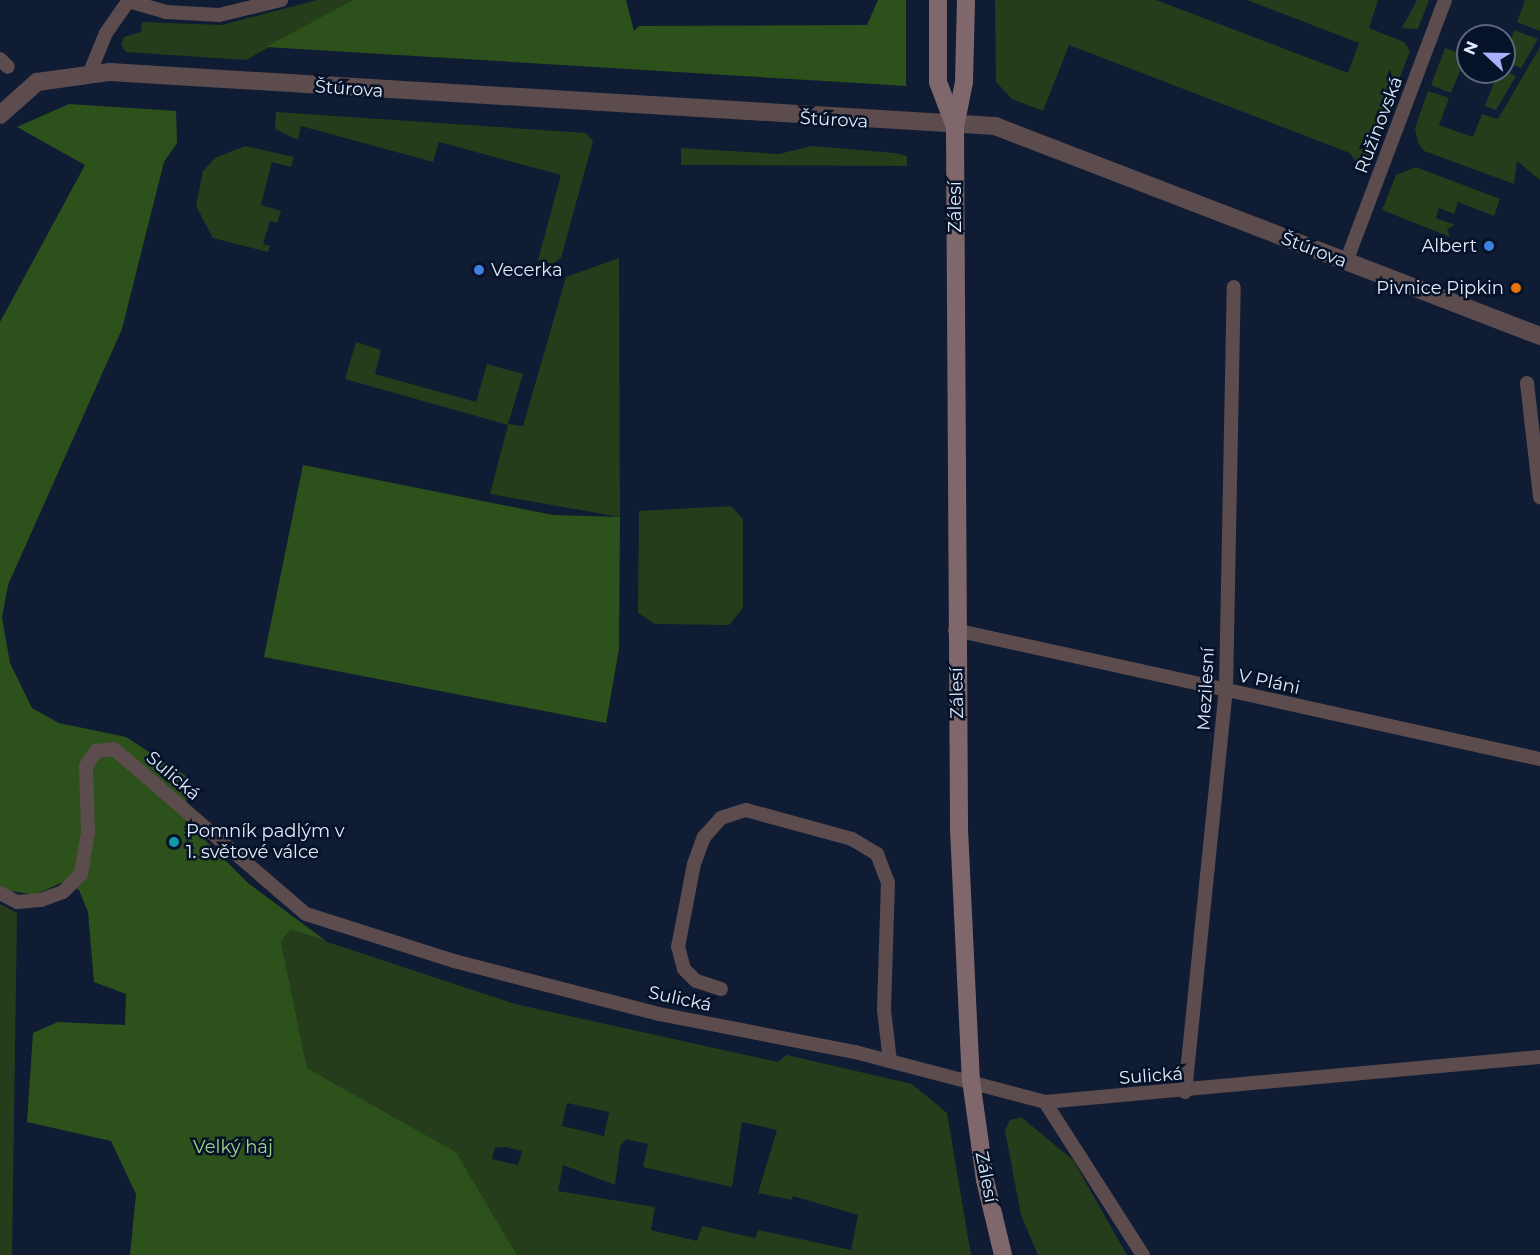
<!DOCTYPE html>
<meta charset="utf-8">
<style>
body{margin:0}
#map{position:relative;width:1540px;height:1255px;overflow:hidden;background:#0f1c33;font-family:Montserrat,sans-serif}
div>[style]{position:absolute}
.green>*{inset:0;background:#253d1a}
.forest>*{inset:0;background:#2d511b}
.minor>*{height:14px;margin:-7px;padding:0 7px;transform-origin:7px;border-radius:7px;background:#5c4c4e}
.tertiary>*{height:18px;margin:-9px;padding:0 9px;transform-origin:9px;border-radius:9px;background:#5c4c4e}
.secondary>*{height:18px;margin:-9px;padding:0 9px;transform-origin:9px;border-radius:9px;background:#80676b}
.dots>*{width:16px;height:16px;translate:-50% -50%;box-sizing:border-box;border:3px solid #061228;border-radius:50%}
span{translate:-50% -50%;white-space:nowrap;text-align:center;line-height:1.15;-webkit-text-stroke:5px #061228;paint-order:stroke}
.street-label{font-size:18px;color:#e0eafa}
.poi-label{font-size:18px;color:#e0eafa}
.right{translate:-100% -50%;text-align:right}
.left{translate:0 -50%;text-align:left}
.park-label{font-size:18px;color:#9fd787}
.north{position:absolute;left:1456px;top:24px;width:60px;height:60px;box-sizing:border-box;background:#061228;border:2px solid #5d687c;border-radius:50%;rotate:292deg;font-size:16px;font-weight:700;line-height:24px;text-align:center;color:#e0eafa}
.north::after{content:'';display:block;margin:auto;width:21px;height:27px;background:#a8b0fc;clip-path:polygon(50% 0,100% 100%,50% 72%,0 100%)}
</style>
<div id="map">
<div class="green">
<div style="clip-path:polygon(317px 0,353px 0,246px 60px,126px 52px,121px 44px,124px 37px,141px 32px,142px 22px,222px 25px)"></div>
<div style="clip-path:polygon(995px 0,1156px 0,1348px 73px,1359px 43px,1247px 0,1378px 0,1369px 28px,1404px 42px,1410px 51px,1363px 173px,1350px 153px,1069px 45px,1043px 111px,1012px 99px,996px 82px)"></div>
<div style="clip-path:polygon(1417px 0,1429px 0,1418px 29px,1402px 28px)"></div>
<div style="clip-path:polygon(1525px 0,1540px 0,1540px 31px,1517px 22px)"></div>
<div style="clip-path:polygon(1514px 30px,1538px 39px,1521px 68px,1504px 62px)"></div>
<div style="clip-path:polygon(1540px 47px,1540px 180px,1517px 161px,1514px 184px,1424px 151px,1418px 143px,1415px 128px,1428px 91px,1449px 98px,1439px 125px,1473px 137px,1482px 114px,1498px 119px)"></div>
<div style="clip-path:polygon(1445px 48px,1466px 56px,1451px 93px,1431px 85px)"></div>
<div style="clip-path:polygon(1504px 71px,1516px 76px,1496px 110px,1485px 106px,1498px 72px)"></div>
<div style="clip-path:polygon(276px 112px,586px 133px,593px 141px,561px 258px,552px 264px,538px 260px,561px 175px,439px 142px,433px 162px,301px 126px,298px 140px,275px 129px)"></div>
<div style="clip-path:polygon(245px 146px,294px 157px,291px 167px,272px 162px,261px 205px,281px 211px,277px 223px,270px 221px,263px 244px,270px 246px,268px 252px,213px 238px,196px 206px,203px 171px,215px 158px)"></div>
<div style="clip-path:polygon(812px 146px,895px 153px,907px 156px,907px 166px,681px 165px,681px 148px,779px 154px)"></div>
<div style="clip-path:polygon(1416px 167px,1500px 199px,1494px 216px,1458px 202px,1454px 214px,1439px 208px,1436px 218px,1455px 225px,1447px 229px,1450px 237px,1382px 210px,1396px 175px)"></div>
<div style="clip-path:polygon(619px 258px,620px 517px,490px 494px,508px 425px,345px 379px,356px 342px,381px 350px,375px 374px,476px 402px,487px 364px,523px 374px,508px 424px,523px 426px,566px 277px)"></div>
<div style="clip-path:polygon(731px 506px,743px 519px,743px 608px,729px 625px,655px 624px,638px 613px,639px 511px)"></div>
<div style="clip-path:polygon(0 904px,17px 913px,12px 1255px,0 1255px)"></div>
<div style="clip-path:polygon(evenodd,291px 930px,515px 1004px,778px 1062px,787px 1055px,912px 1084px,947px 1113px,971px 1255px,517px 1255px,456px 1152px,307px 1068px,281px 941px,291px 930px,567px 1103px,609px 1112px,604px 1136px,562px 1126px,567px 1103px,291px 930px,742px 1122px,777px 1130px,758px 1193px,792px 1200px,793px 1196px,858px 1215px,851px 1250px,758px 1230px,755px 1238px,702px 1226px,697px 1241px,651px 1230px,655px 1207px,558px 1191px,563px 1165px,615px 1185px,620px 1147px,626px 1139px,648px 1144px,643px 1167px,732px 1187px,742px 1122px,291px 930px,505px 1147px,522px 1151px,518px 1165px,492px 1159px,495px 1148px,505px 1147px)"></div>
<div style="clip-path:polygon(1021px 1117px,1073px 1160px,1127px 1255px,1038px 1255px,1021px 1215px,1005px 1130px,1010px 1120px)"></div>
</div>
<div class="forest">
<div style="clip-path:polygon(353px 0,626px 0,634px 31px,639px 26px,867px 25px,878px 0,906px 0,906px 86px,266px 47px)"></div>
<div style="clip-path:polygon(69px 104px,176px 111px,177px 143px,164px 162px,122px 329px,8px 585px,2px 618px,10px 663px,32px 708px,59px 723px,126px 737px,189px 778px,185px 816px,193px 828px,248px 883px,326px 941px,291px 930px,281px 941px,307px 1068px,456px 1152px,517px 1255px,130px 1255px,136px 1194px,111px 1141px,27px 1122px,33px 1033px,58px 1022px,125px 1025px,126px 994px,94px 982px,88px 912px,79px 890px,63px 882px,35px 895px,0 889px,0 322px,85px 165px,17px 127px)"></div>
<div style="clip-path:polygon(303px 465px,553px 515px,620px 517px,619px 649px,606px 723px,264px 657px)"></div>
</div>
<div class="minor">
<div style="left:128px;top:1px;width:40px;rotate:16deg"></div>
<div style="left:166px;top:12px;width:53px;rotate:3.2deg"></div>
<div style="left:219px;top:15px;width:64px;rotate:-13.6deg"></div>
<div style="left:0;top:59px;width:11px;rotate:45deg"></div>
<div style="left:90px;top:72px;width:42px;rotate:-67.7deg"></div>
<div style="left:106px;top:33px;width:40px;rotate:-55.1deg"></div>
<div style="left:1346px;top:262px;width:280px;rotate:-69.3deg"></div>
<div style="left:1527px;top:383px;width:115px;rotate:83.5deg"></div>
<div style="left:955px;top:630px;width:599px;rotate:12.44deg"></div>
<div style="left:0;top:893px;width:19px;rotate:28deg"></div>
<div style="left:17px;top:902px;width:24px;rotate:-5deg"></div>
<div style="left:41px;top:900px;width:23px;rotate:-20deg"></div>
<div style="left:63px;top:892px;width:25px;rotate:-45deg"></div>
<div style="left:81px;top:874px;width:43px;rotate:-80.5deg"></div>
<div style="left:88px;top:832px;width:66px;rotate:-91.7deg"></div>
<div style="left:86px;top:766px;width:18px;rotate:-56deg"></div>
<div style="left:96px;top:751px;width:18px;rotate:-6deg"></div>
<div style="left:114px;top:749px;width:253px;rotate:40.7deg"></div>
<div style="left:306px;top:914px;width:155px;rotate:17.6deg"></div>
<div style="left:454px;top:961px;width:212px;rotate:14.5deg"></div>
<div style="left:659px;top:1014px;width:200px;rotate:11deg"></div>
<div style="left:855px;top:1052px;width:196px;rotate:14.7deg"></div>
<div style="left:1045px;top:1102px;width:497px;rotate:-5.2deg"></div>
<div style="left:721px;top:989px;width:26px;rotate:-162deg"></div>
<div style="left:696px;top:981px;width:17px;rotate:-135deg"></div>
<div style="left:684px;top:969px;width:23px;rotate:-105deg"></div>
<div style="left:678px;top:947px;width:85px;rotate:-79.1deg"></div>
<div style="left:694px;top:864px;width:29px;rotate:-70deg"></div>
<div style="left:704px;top:837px;width:25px;rotate:-48deg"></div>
<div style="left:721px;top:818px;width:26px;rotate:-18deg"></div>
<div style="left:746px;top:810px;width:110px;rotate:15.3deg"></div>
<div style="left:852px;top:839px;width:29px;rotate:31deg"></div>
<div style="left:877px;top:854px;width:30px;rotate:69deg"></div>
<div style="left:888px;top:882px;width:128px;rotate:91.8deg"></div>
<div style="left:884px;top:1010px;width:51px;rotate:83.3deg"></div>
<div style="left:1185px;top:1092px;width:403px;rotate:-84.2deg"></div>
<div style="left:1226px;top:691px;width:404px;rotate:-88.9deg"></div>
<div style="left:1045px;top:1102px;width:182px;rotate:57.4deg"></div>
</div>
<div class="tertiary">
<div style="left:0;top:115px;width:50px;rotate:-41.7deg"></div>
<div style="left:37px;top:82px;width:74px;rotate:-7.8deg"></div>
<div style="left:110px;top:72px;width:887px;rotate:3.49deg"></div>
<div style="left:995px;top:126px;width:584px;rotate:21.07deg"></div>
</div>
<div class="secondary">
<div style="left:938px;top:0;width:82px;rotate:90deg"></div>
<div style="left:938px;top:82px;width:48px;rotate:69.3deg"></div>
<div style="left:966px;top:0;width:82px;rotate:91.4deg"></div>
<div style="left:964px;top:82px;width:46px;rotate:101.3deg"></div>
<div style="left:955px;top:127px;width:702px;rotate:89.67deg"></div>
<div style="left:959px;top:829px;width:251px;rotate:87.3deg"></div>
<div style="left:971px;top:1080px;width:101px;rotate:82deg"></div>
<div style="left:985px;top:1180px;width:77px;rotate:76.5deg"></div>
</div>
<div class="dots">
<div style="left:1489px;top:246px;background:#3f7fe0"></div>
<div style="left:479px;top:270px;background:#3f7fe0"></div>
<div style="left:1516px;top:288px;background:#e8710a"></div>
<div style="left:174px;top:842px;background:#0f9aa8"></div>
</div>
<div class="street-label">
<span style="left:349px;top:89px;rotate:4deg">Štúrova</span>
<span style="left:834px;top:120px;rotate:3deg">Štúrova</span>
<span style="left:1379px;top:125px;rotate:-69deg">Ružinovská</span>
<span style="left:955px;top:207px;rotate:-90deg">Zálesí</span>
<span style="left:1314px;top:250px;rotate:21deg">Štúrova</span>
<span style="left:1269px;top:682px;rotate:12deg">V Pláni</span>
<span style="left:1206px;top:689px;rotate:-87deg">Mezilesní</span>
<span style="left:957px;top:693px;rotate:-91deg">Zálesí</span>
<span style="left:173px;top:776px;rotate:41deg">Sulická</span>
<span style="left:680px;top:999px;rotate:12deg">Sulická</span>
<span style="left:1151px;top:1076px;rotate:-4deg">Sulická</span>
<span style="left:986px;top:1177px;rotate:79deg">Zálesí</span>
</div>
<div class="poi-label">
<span class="right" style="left:1477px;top:246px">Albert</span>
<span class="left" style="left:491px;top:270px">Vecerka</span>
<span class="right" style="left:1504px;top:288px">Pivnice Pipkin</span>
<span class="left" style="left:186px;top:842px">Pomník padlým v<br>1. světové válce</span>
</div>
<div class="park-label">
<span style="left:233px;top:1147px">Velký háj</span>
</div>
<div class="north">N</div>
</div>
